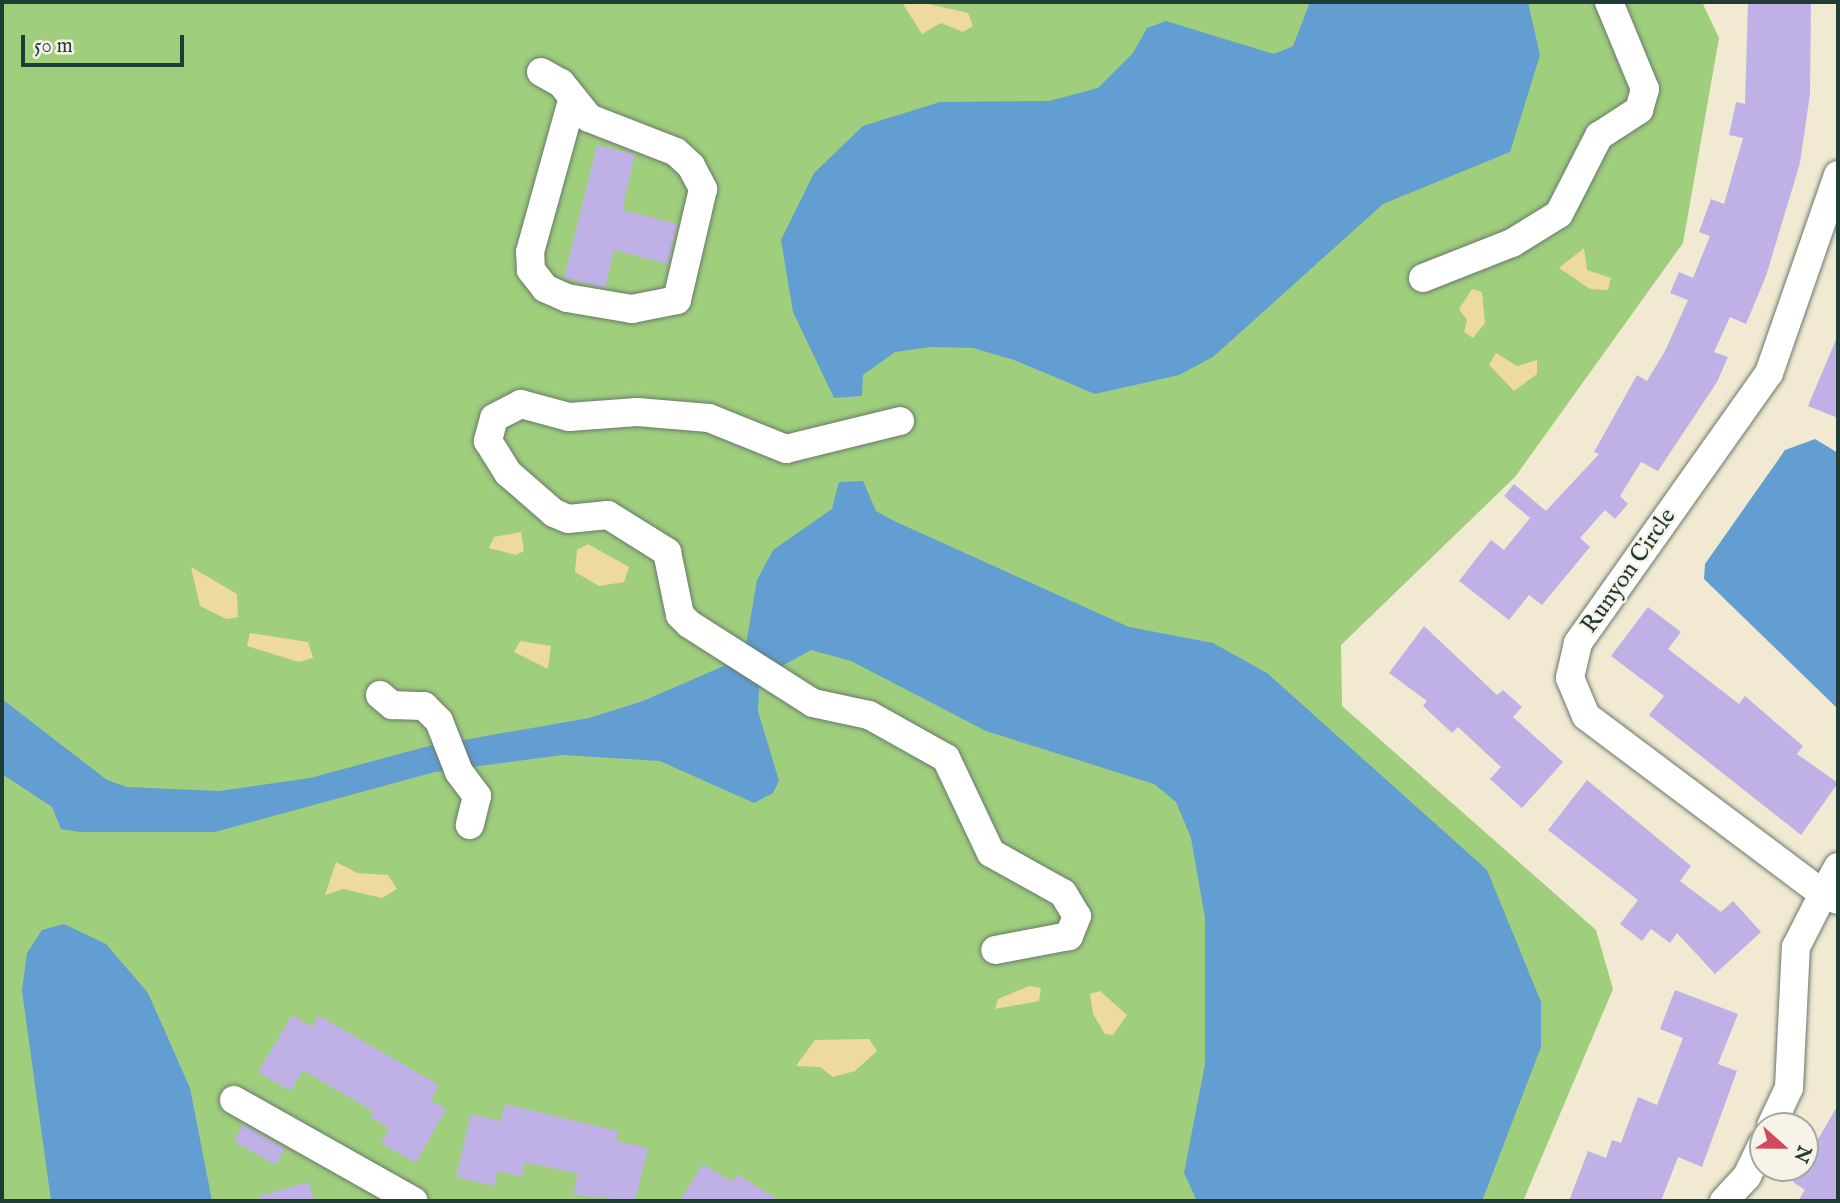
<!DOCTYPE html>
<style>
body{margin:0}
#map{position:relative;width:1840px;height:1203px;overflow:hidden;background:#f1e9d2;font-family:"IM FELL English",serif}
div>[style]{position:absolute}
.green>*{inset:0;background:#9fce7c}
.sand>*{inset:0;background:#eeda9e}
.water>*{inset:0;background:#639ed3}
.building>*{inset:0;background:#bfb1e6}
.roads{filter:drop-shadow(0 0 2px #68796b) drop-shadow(0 0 2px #68796b)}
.minor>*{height:28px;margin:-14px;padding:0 14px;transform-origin:14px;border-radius:14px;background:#fff}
span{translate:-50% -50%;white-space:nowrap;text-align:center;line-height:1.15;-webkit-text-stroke:5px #f7f3e8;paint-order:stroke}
.street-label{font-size:24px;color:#1f3d34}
.frame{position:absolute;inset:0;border:4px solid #1f3d34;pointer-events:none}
.north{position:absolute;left:1749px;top:1112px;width:70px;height:70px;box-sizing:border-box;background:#f7f3e8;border:2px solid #a1aaa0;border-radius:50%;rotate:111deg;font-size:19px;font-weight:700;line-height:28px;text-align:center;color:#1f3d34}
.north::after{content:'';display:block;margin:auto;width:24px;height:32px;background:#d1495b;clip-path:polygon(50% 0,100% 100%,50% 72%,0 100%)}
.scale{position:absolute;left:21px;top:35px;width:163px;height:32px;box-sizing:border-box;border:4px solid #1f3d34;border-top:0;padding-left:9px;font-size:21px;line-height:24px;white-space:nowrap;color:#1f3d34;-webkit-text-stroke:5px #f7f3e8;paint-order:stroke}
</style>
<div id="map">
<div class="green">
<div style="clip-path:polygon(2px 2px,1702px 2px,1719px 38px,1683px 243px,1515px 477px,1341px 645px,1342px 706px,1596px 930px,1613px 989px,1523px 1201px,2px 1201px)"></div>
</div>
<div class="sand">
<div style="clip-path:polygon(920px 2px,968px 13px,973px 26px,963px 32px,941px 23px,922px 34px,903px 4px)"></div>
<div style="clip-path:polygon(1584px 248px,1587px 270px,1611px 278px,1608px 290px,1590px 289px,1559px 268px)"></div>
<div style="clip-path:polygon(1472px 289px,1482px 292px,1485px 323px,1473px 338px,1464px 332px,1467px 320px,1459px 309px)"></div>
<div style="clip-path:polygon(1496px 353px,1517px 366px,1537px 360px,1537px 374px,1514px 391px,1489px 365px)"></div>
<div style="clip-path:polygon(521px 532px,524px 551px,516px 555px,489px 548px,494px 537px)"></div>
<div style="clip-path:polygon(588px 544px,629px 567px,624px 582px,599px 586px,575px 572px,577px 550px)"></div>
<div style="clip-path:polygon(191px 567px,237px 594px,238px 617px,226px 619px,200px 606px)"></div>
<div style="clip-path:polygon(250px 633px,308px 642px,313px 658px,299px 662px,247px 646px)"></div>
<div style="clip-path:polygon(520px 641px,551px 646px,548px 669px,514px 652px)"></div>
<div style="clip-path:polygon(336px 862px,357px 873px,388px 875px,397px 889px,382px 898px,343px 889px,325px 895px)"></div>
<div style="clip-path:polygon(1029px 986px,1041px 988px,1039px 1001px,995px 1009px,998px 999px)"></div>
<div style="clip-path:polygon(1100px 991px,1127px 1015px,1113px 1035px,1105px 1034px,1093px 1014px,1090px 994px)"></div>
<div style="clip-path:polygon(869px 1039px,877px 1051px,855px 1071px,833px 1077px,820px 1067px,796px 1066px,815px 1040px)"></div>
</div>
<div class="water">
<div style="clip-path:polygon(1310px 2px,1528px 2px,1540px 55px,1510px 152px,1383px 204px,1213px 357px,1179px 375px,1095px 394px,1014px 360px,973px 348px,931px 347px,895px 352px,863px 375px,862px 396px,834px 398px,793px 312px,781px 240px,814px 173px,863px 126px,940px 102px,1049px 101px,1098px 88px,1133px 53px,1147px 28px,1166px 21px,1274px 54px,1293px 46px)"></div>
<div style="clip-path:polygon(1815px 439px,1838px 453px,1838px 709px,1704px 579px,1705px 564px,1785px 450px)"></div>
<div style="clip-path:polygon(863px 481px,876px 511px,892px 520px,1129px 627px,1213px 643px,1267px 673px,1487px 870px,1541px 1002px,1541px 1047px,1482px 1201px,1197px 1201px,1184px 1173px,1205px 1064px,1205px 918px,1191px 838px,1176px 802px,1154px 784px,986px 731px,851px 661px,811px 650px,773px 671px,759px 688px,758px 711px,779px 781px,773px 793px,754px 803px,660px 761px,562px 755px,435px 772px,215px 832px,80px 832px,61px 829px,52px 807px,2px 774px,2px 699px,107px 780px,127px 787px,219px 791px,310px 778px,429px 746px,589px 718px,643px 701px,733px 662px,746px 644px,757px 580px,773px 550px,832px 509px,839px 482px)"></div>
<div style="clip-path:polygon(64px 924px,106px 944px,148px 993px,190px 1088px,212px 1201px,51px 1201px,22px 991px,27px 953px,42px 930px)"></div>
</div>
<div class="building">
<div style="clip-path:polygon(1748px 2px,1811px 2px,1810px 94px,1800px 163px,1766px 276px,1746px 324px,1730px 317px,1714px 352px,1728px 357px,1717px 382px,1658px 471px,1641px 462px,1620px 496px,1628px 504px,1615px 519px,1605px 510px,1580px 538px,1590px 547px,1542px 605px,1529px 595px,1509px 620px,1459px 581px,1491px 540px,1504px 550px,1530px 518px,1504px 496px,1514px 484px,1546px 511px,1599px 454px,1594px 452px,1637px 375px,1647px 381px,1665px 351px,1688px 300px,1670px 293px,1679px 272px,1693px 278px,1710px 236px,1699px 232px,1711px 199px,1724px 204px,1743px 138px,1729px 135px,1736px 102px,1745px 104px)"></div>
<div style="clip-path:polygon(597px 145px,635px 154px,622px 210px,678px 224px,668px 264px,614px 250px,605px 288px,564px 278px)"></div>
<div style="clip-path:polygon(1838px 335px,1838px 418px,1808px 406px)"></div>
<div style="clip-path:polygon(1648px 607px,1681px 632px,1668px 649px,1739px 704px,1745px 696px,1803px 746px,1797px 754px,1838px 783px,1801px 835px,1649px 715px,1664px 696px,1611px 656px)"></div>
<div style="clip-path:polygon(1424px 626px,1497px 695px,1503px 690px,1522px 707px,1513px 717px,1563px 762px,1522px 808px,1490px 779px,1501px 767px,1458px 727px,1452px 733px,1423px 706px,1427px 701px,1389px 673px)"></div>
<div style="clip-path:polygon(1587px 780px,1691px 866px,1680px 881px,1721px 912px,1733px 901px,1761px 932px,1715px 974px,1677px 933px,1670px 943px,1651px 929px,1642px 941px,1620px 924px,1638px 900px,1548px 830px)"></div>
<div style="clip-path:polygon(1675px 990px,1738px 1014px,1718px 1064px,1737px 1071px,1702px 1167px,1678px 1157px,1661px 1201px,1569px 1201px,1588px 1151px,1606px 1158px,1612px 1140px,1621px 1143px,1638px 1097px,1657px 1105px,1683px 1038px,1660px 1029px)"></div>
<div style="clip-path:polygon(292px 1015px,312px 1027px,318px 1015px,439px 1085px,431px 1100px,446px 1109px,416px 1163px,381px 1143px,389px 1128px,370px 1117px,373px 1111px,303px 1070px,291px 1091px,258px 1072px)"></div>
<div style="clip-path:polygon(505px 1104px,618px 1131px,616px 1141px,648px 1148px,635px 1201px,573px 1195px,578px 1174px,525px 1162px,522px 1177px,497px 1171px,494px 1186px,456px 1177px,471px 1114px,501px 1121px)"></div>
<div style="clip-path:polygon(1838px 1105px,1838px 1201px,1798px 1201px,1805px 1190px,1793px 1182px)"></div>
<div style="clip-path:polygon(243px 1124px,285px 1148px,276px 1165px,234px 1141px)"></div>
<div style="clip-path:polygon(703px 1164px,732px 1182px,737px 1174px,780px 1201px,680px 1201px)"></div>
<div style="clip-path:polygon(309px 1182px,314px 1201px,260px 1201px,259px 1196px)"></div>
</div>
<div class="roads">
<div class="minor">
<div style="left:541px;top:72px;width:23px;rotate:29deg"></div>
<div style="left:561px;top:83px;width:45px;rotate:51.3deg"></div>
<div style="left:589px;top:118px;width:93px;rotate:21.3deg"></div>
<div style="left:676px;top:152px;width:21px;rotate:43deg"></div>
<div style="left:691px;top:166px;width:26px;rotate:62deg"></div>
<div style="left:703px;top:189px;width:114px;rotate:103.2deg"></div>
<div style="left:677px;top:300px;width:46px;rotate:168.7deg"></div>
<div style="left:632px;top:309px;width:66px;rotate:-170.4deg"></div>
<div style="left:567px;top:298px;width:24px;rotate:-156deg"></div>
<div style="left:545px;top:288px;width:23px;rotate:-128deg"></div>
<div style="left:531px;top:270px;width:18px;rotate:-93deg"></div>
<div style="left:530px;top:252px;width:157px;rotate:-74.5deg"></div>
<div style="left:1838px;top:175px;width:210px;rotate:109.2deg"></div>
<div style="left:1769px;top:373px;width:331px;rotate:125.3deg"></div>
<div style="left:1578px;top:643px;width:36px;rotate:103deg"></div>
<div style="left:1570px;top:678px;width:41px;rotate:67.2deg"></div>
<div style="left:1586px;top:716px;width:296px;rotate:36.9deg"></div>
<div style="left:1823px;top:894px;width:31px;rotate:-61deg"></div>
<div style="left:1423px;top:278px;width:96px;rotate:-21.5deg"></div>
<div style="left:1512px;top:243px;width:55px;rotate:-31.7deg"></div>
<div style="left:1559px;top:214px;width:88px;rotate:-62.9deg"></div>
<div style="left:1599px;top:136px;width:48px;rotate:-33deg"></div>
<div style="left:1639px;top:110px;width:22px;rotate:-74deg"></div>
<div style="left:1645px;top:89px;width:94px;rotate:-112.5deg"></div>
<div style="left:900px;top:421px;width:117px;rotate:166.2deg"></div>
<div style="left:786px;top:449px;width:83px;rotate:-158.1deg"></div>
<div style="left:709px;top:418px;width:72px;rotate:-175.2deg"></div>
<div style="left:637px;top:412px;width:68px;rotate:175.8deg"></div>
<div style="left:569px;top:417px;width:50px;rotate:-164.8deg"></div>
<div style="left:521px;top:404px;width:30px;rotate:153deg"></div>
<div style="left:494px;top:418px;width:24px;rotate:105deg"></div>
<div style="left:488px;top:441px;width:38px;rotate:58deg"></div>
<div style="left:508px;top:473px;width:61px;rotate:41deg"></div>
<div style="left:554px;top:513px;width:15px;rotate:23deg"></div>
<div style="left:568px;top:519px;width:40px;rotate:-5.7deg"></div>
<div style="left:608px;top:515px;width:70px;rotate:32.1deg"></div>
<div style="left:667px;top:552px;width:64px;rotate:78.3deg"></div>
<div style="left:680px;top:615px;width:13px;rotate:45deg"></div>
<div style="left:689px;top:624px;width:147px;rotate:32.5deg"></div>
<div style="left:813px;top:703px;width:57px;rotate:12.1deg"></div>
<div style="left:869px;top:715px;width:88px;rotate:29.2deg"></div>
<div style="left:946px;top:758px;width:105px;rotate:64.7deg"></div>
<div style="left:991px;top:853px;width:82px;rotate:29.1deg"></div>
<div style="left:1063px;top:893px;width:27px;rotate:59deg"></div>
<div style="left:1077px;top:916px;width:22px;rotate:112deg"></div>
<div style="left:1069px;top:936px;width:75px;rotate:169.3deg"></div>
<div style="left:380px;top:695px;width:16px;rotate:40deg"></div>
<div style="left:392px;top:705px;width:32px;rotate:2deg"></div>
<div style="left:424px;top:706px;width:21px;rotate:45deg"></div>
<div style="left:439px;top:721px;width:55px;rotate:68.6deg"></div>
<div style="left:459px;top:772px;width:30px;rotate:53deg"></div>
<div style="left:477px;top:796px;width:30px;rotate:104deg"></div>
<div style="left:234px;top:1100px;width:206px;rotate:29.4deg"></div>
<div style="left:1771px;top:1126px;width:42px;rotate:-64.7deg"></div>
<div style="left:1789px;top:1088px;width:141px;rotate:-87.2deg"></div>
<div style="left:1796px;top:947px;width:59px;rotate:-63deg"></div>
<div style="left:1823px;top:894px;width:16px;rotate:22deg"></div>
<div style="left:1724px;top:1201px;width:34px;rotate:-47deg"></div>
<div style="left:1747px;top:1176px;width:37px;rotate:-64deg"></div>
</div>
</div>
<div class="street-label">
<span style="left:1629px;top:571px;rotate:-55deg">Runyon Circle</span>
</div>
<div class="frame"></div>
<div class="north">N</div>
<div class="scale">50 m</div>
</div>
